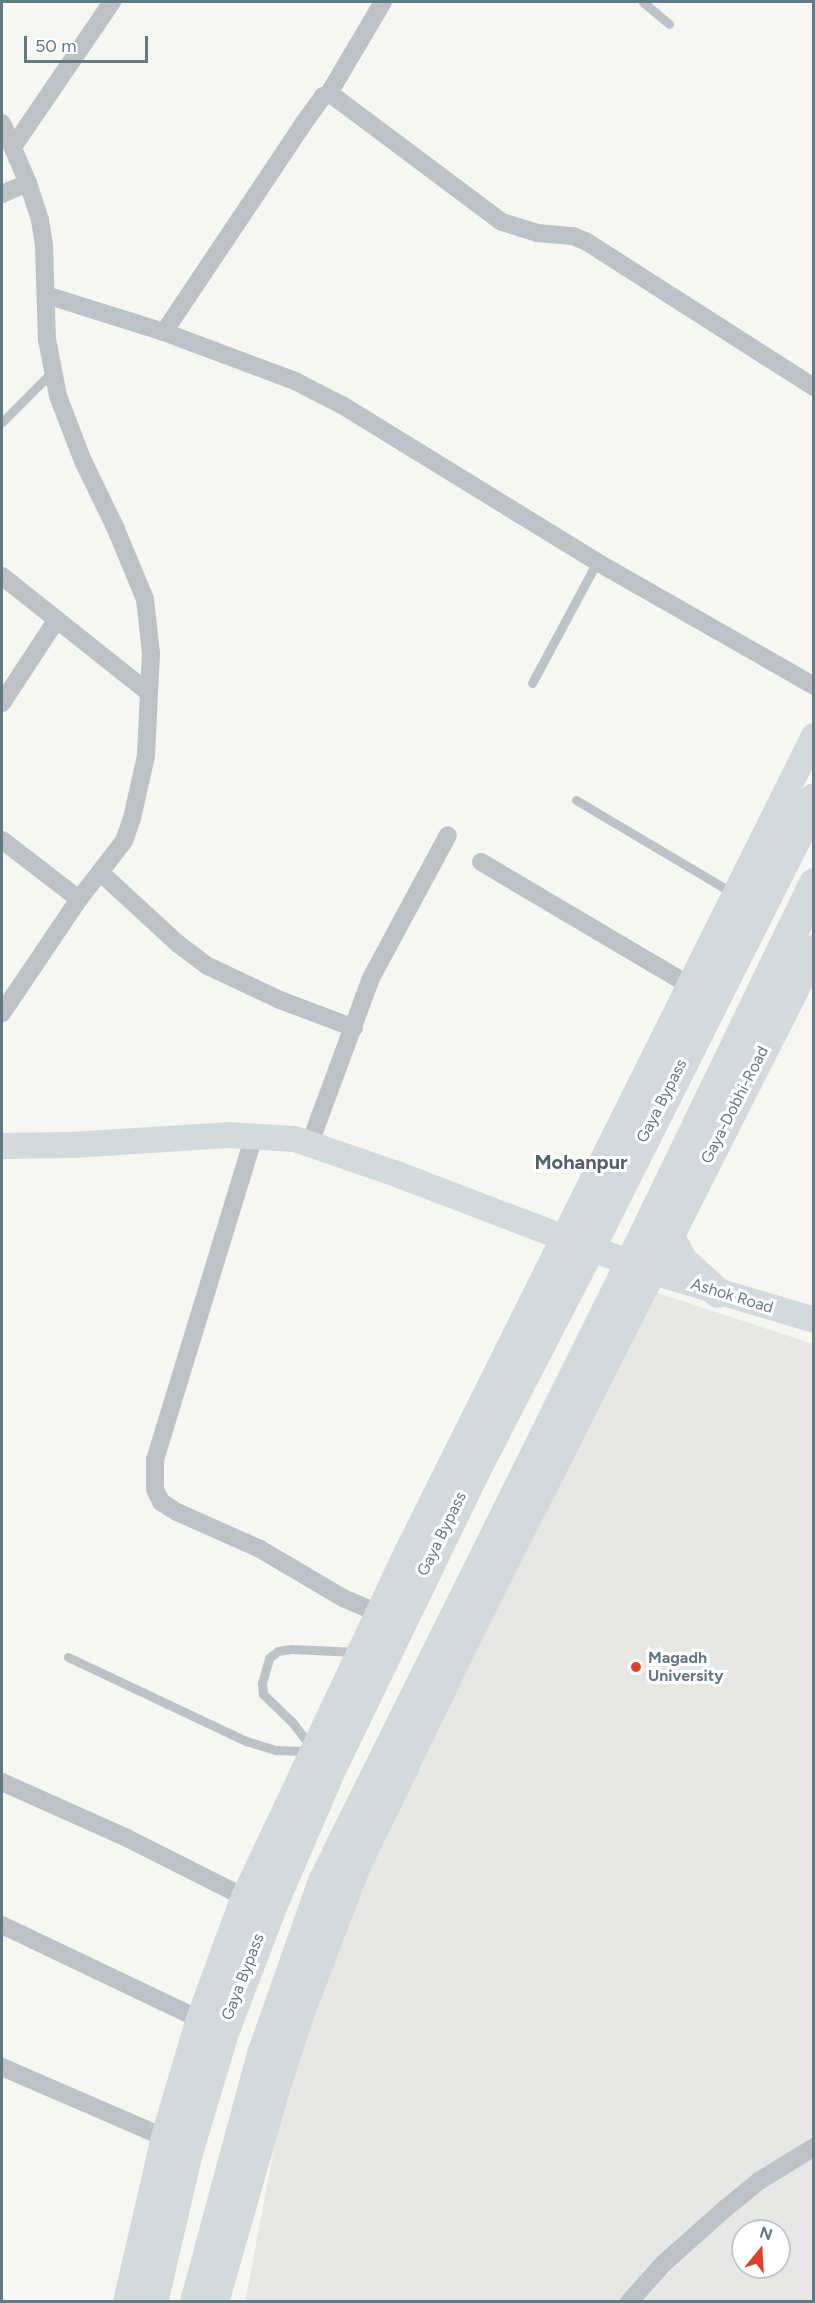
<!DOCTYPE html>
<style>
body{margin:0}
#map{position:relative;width:815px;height:2303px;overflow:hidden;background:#f6f6f2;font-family:Figtree,sans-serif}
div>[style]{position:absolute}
.built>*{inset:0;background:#e7e7e6}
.lane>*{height:9px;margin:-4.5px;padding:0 4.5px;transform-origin:4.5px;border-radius:4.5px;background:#bcc2c5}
.street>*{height:18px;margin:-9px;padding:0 9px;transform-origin:9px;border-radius:9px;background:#bcc2c5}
.secondary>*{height:26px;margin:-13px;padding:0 13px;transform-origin:13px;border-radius:13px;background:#d4d9dc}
.primary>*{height:30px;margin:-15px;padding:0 15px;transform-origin:15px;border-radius:15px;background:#d4d9dc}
.highway>*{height:33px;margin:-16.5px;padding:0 16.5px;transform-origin:16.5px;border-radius:16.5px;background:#d4d9dc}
.dots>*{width:16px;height:16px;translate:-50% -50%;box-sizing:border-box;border:3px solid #fff;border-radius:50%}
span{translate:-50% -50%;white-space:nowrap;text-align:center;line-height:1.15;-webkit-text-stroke:6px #fff;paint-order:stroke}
.street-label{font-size:16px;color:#657983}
.poi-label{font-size:16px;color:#657983;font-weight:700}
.left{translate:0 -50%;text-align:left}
.quarter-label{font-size:20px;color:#536168;font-weight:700}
.frame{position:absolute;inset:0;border:3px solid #657983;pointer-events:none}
.north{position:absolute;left:731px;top:2219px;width:60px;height:60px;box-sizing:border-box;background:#fff;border:2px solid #c1c9cd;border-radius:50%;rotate:18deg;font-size:16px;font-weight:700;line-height:24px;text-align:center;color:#657983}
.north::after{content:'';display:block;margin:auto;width:21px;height:27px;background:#df412a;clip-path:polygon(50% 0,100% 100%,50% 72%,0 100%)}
.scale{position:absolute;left:24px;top:36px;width:124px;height:27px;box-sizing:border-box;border:3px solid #657983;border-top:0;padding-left:8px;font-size:18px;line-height:21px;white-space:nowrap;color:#657983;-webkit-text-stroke:4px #fff;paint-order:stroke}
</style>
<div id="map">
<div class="built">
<div style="clip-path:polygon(evenodd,640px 1287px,813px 1344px,813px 2301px,245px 2302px,304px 1990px,640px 1287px,743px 2231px,779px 2231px,779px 2267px,743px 2267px,743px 2231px)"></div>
</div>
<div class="lane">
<div style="left:643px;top:2px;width:34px;rotate:40deg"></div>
<div style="left:2px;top:422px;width:71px;rotate:-45deg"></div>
<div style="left:532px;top:683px;width:137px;rotate:-61.8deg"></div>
<div style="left:576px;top:800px;width:184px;rotate:30.7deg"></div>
<div style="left:68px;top:1657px;width:197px;rotate:25.3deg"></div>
<div style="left:246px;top:1741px;width:30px;rotate:17deg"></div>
<div style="left:275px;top:1750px;width:34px;rotate:2deg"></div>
<div style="left:311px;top:1747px;width:31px;rotate:-127deg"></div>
<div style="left:292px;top:1722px;width:40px;rotate:-136deg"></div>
<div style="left:263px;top:1694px;width:11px;rotate:-95deg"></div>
<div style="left:262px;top:1683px;width:26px;rotate:-74deg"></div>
<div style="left:269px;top:1658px;width:11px;rotate:-38deg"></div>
<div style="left:278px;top:1651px;width:13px;rotate:-9deg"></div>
<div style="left:291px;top:1649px;width:66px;rotate:2.6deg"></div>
</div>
<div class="street">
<div style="left:328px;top:95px;width:108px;rotate:-59.4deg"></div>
<div style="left:2px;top:123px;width:65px;rotate:66.6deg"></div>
<div style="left:28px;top:183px;width:39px;rotate:72deg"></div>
<div style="left:40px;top:220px;width:26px;rotate:81deg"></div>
<div style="left:44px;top:246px;width:93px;rotate:88.2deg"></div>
<div style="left:47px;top:339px;width:58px;rotate:79.1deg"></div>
<div style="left:58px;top:396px;width:70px;rotate:69deg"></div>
<div style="left:83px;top:461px;width:73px;rotate:64.1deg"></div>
<div style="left:115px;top:527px;width:78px;rotate:67.4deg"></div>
<div style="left:145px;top:599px;width:54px;rotate:83.7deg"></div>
<div style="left:151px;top:653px;width:103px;rotate:92.8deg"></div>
<div style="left:146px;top:756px;width:64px;rotate:102.7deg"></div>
<div style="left:132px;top:818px;width:24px;rotate:109deg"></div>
<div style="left:124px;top:841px;width:73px;rotate:127.8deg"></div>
<div style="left:79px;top:899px;width:138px;rotate:124deg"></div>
<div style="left:13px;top:147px;width:176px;rotate:-55.7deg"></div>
<div style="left:2px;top:194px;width:28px;rotate:-23deg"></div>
<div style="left:46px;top:295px;width:124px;rotate:17.4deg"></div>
<div style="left:164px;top:332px;width:140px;rotate:20.5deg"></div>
<div style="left:295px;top:381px;width:53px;rotate:27.1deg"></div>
<div style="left:342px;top:405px;width:299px;rotate:31.6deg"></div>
<div style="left:597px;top:562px;width:250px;rotate:29.7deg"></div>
<div style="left:164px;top:332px;width:250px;rotate:-56.2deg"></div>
<div style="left:303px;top:124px;width:34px;rotate:-54deg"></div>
<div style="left:323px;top:96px;width:9px;rotate:-6deg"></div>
<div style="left:332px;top:95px;width:212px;rotate:36.8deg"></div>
<div style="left:502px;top:222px;width:37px;rotate:17deg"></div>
<div style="left:537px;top:233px;width:36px;rotate:5deg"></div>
<div style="left:573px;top:236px;width:15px;rotate:23deg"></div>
<div style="left:587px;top:242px;width:269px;rotate:32.6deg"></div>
<div style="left:2px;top:576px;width:186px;rotate:38.5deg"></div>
<div style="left:2px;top:703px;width:100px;rotate:-56.8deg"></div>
<div style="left:2px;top:840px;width:97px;rotate:37.5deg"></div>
<div style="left:481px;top:862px;width:244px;rotate:30.6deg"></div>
<div style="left:100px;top:872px;width:105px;rotate:42.7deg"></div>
<div style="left:177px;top:943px;width:39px;rotate:37deg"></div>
<div style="left:208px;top:966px;width:80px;rotate:25.3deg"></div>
<div style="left:280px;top:1000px;width:79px;rotate:20.7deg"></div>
<div style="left:254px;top:1136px;width:339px;rotate:107deg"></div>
<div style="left:155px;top:1460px;width:29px;rotate:90deg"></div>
<div style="left:155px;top:1489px;width:14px;rotate:65deg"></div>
<div style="left:161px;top:1502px;width:19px;rotate:32deg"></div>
<div style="left:177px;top:1512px;width:91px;rotate:24deg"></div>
<div style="left:260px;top:1549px;width:96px;rotate:30.6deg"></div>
<div style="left:343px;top:1598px;width:38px;rotate:23deg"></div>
<div style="left:310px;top:1143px;width:176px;rotate:-69.7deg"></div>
<div style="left:371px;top:978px;width:162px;rotate:-61.7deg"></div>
<div style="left:2px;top:1782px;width:137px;rotate:24.1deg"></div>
<div style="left:127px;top:1838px;width:131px;rotate:26.8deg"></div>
<div style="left:2px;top:1925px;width:218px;rotate:25.5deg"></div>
<div style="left:2px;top:2067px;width:176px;rotate:23.4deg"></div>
<div style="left:629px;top:2302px;width:52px;rotate:-48.1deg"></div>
<div style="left:664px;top:2263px;width:83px;rotate:-41.6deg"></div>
<div style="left:726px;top:2208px;width:43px;rotate:-39.3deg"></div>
<div style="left:759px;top:2181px;width:65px;rotate:-31.7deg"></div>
</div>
<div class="secondary">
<div style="left:2px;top:1146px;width:70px;rotate:-0.8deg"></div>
<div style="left:72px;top:1145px;width:157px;rotate:-3.6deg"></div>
<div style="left:229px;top:1135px;width:66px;rotate:3.5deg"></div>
<div style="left:295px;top:1139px;width:105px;rotate:19deg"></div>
<div style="left:394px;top:1173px;width:274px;rotate:20.9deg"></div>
<div style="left:650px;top:1271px;width:171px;rotate:16.6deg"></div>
<div style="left:126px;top:2302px;width:169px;rotate:-77deg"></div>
<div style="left:164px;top:2137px;width:123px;rotate:-73.5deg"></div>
<div style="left:199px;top:2019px;width:130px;rotate:-69.8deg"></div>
<div style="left:244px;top:1897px;width:382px;rotate:-64.7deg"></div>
<div style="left:407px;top:1552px;width:912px;rotate:-63.49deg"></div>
</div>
<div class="primary">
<div style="left:669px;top:1235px;width:30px;rotate:62deg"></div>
<div style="left:683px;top:1261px;width:47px;rotate:42.4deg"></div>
<div style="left:214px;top:2302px;width:232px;rotate:-74deg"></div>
<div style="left:278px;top:2079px;width:67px;rotate:-71.8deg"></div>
<div style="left:299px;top:2015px;width:155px;rotate:-69.2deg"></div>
<div style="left:354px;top:1870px;width:271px;rotate:-64.2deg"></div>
<div style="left:472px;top:1626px;width:758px;rotate:-63.16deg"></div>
</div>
<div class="highway">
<div style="left:151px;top:2302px;width:154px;rotate:-76.9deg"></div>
<div style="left:186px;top:2152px;width:125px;rotate:-73.3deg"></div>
<div style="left:222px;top:2032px;width:135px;rotate:-69.1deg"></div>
<div style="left:270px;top:1906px;width:149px;rotate:-66.7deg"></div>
<div style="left:329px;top:1769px;width:324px;rotate:-64.2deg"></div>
<div style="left:470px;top:1477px;width:253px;rotate:-62.7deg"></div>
<div style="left:586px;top:1252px;width:507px;rotate:-63.28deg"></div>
<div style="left:196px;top:2302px;width:257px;rotate:-74.9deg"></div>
<div style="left:263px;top:2054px;width:183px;rotate:-70.6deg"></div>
<div style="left:324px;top:1881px;width:701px;rotate:-63.58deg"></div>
<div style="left:636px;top:1253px;width:410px;rotate:-64.2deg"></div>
</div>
<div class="dots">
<div style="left:636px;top:1667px;background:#df412a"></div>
</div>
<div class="street-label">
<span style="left:662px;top:1101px;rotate:-63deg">Gaya Bypass</span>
<span style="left:735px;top:1105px;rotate:-63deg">Gaya-Dobhi-Road</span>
<span style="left:732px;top:1296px;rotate:17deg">Ashok Road</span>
<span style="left:442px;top:1534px;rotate:-64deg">Gaya Bypass</span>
<span style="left:243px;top:1977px;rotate:-69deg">Gaya Bypass</span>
</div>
<div class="poi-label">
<span class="left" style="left:648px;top:1667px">Magadh<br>University</span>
</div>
<div class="quarter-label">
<span style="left:581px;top:1162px">Mohanpur</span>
</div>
<div class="frame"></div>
<div class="north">N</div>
<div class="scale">50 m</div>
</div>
